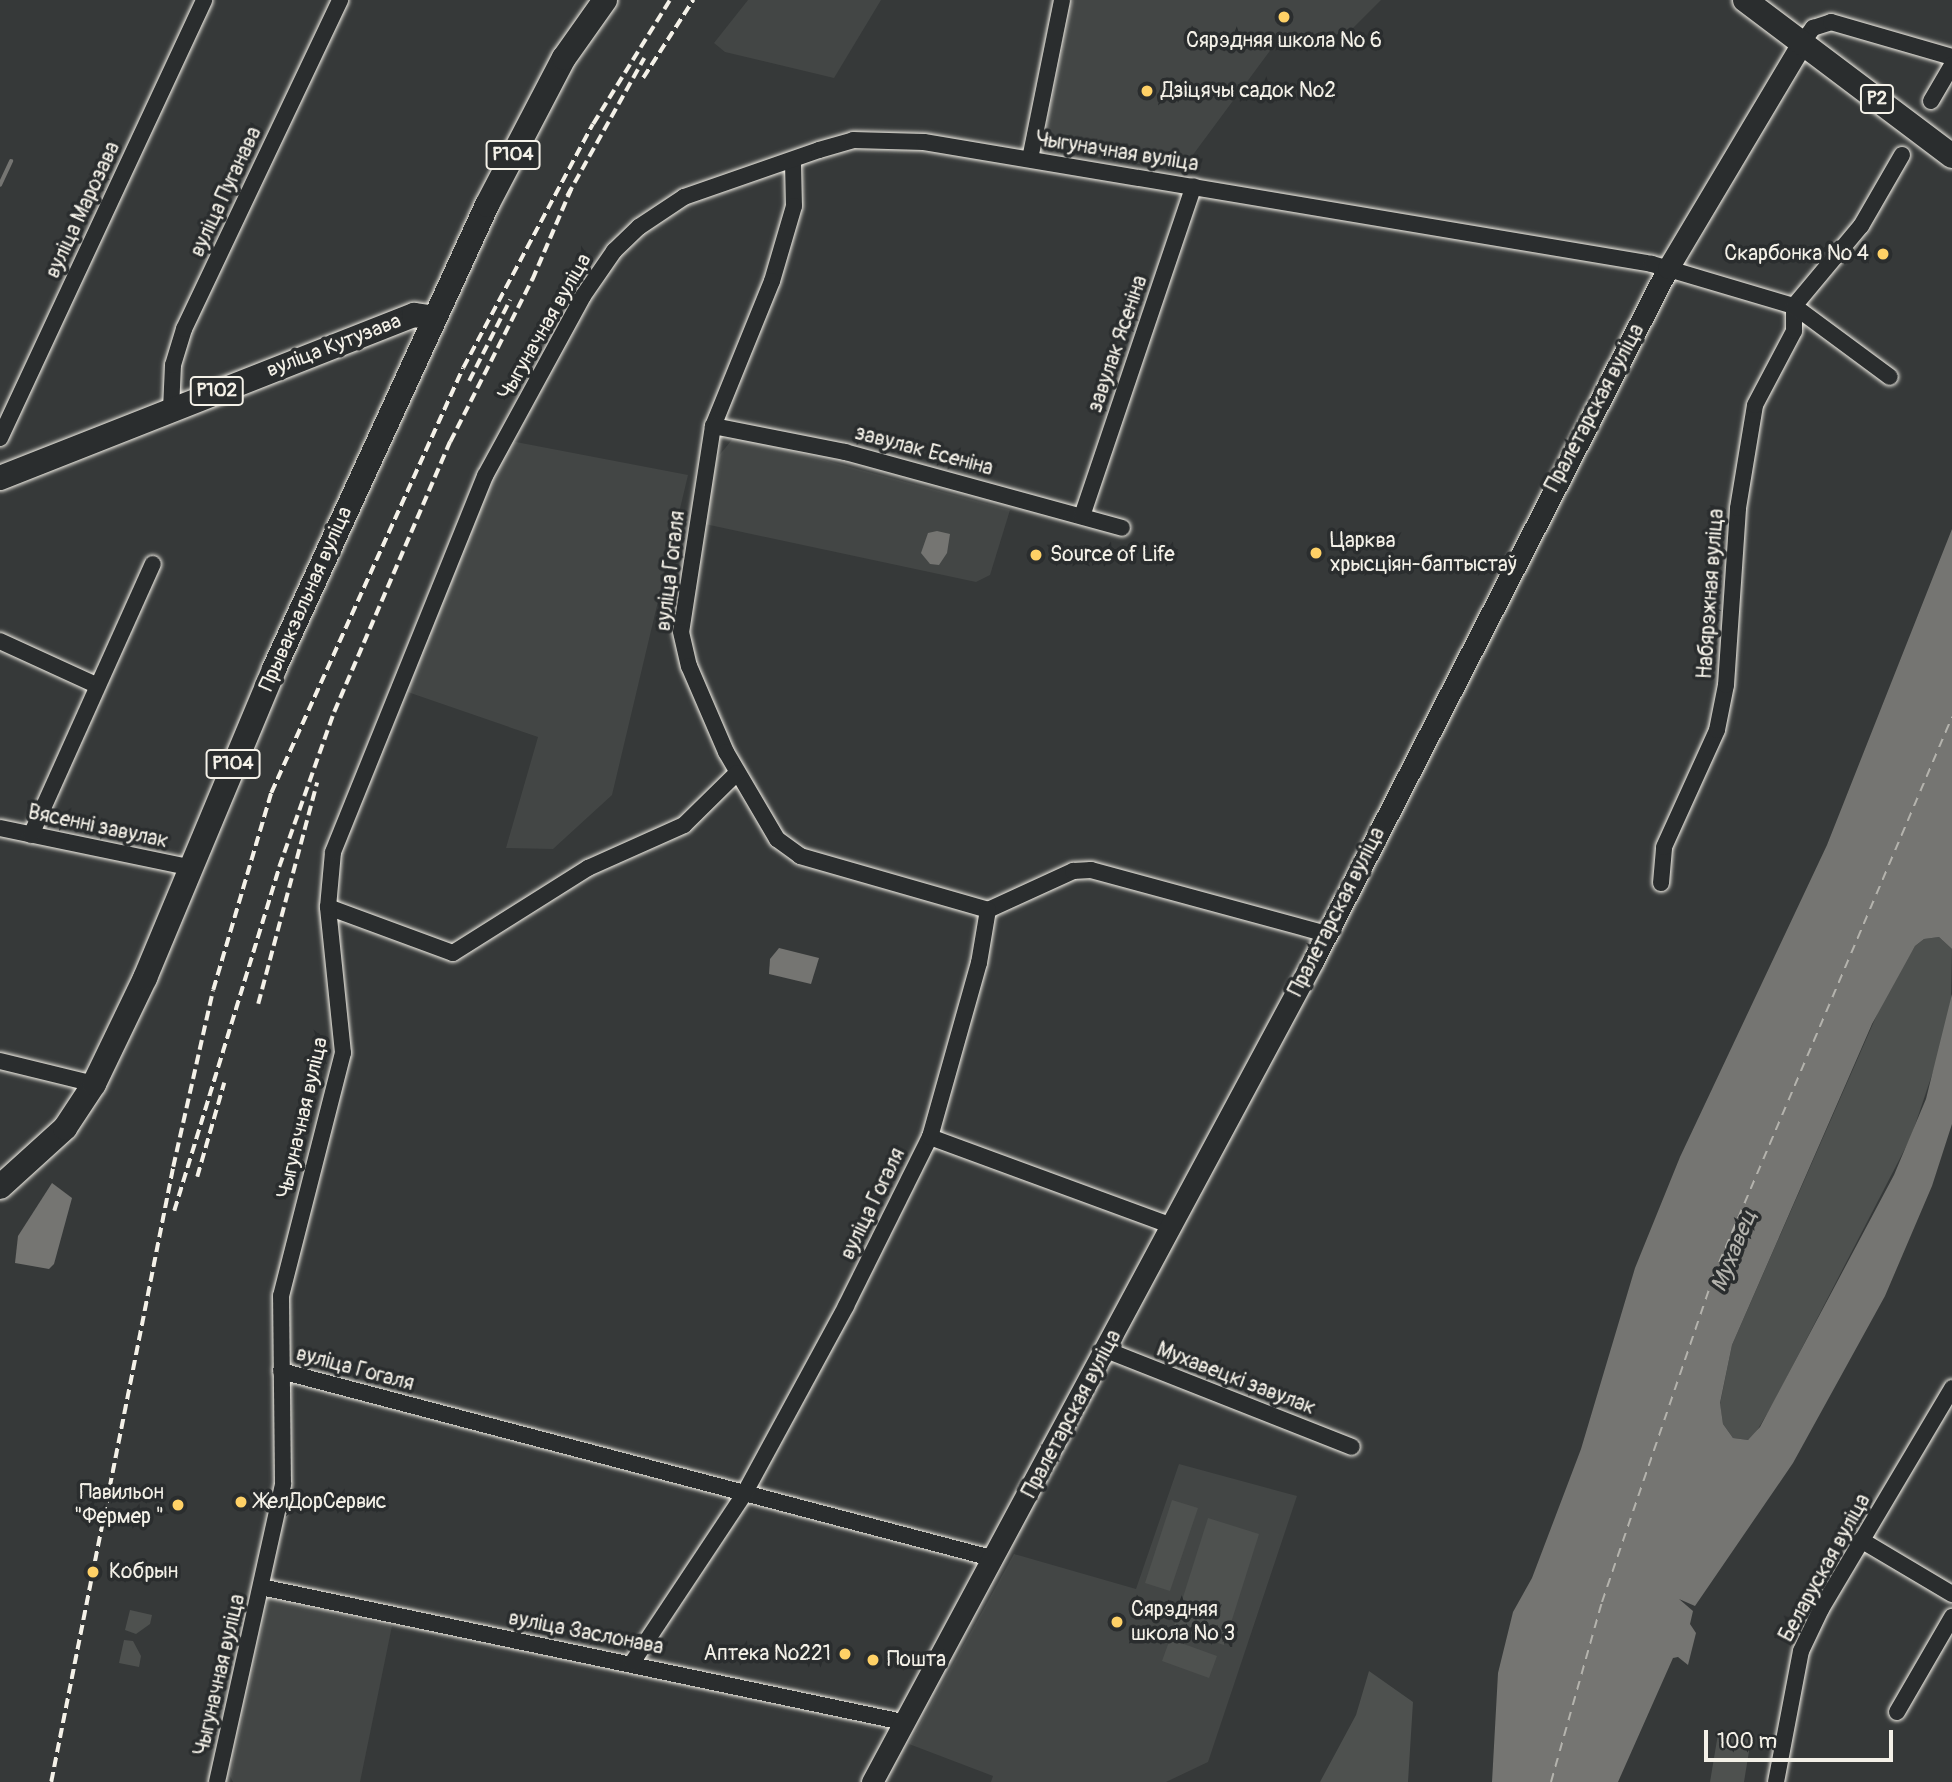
<!DOCTYPE html>
<meta charset="utf-8">
<style>
body{margin:0}
#map{position:relative;width:1952px;height:1782px;overflow:hidden;background:#363939;font-family:Pangolin,sans-serif}
div>[style]{position:absolute}
.built>*{inset:0;background:#434645}
.green>*{inset:0;background:#4e514f}
.water>*{inset:0;background:#757572}
.stream>*{height:3.5px;margin:-1.75px;padding:0 1.75px;transform-origin:1.75px;border-radius:1.75px;background:#757572}
.ferry>*{height:2px;margin-top:-1px;transform-origin:0;background:repeating-linear-gradient(90deg,#b4b3ad 0 9px,transparent 0 16px)}
.roads{filter:drop-shadow(0 0 2px #f4f1e8) drop-shadow(0 0 2px #f4f1e8)}
.minor>*{height:16px;margin:-8px;padding:0 8px;transform-origin:8px;border-radius:8px;background:#2a2d2e}
.secondary>*{height:21px;margin:-10.5px;padding:0 10.5px;transform-origin:10.5px;border-radius:10.5px;background:#2a2d2e}
.primary>*{height:24px;margin:-12px;padding:0 12px;transform-origin:12px;border-radius:12px;background:#2a2d2e}
.rail>*{height:3.5px;margin-top:-1.75px;transform-origin:0;background:repeating-linear-gradient(90deg,#f4f1e8 0 10px,transparent 0 15px)}
.dots>*{width:19px;height:19px;translate:-50% -50%;box-sizing:border-box;border:4px solid #2a2d2e;border-radius:50%}
span{translate:-50% -50%;white-space:nowrap;text-align:center;line-height:1.15;-webkit-text-stroke:7px #2a2d2e;paint-order:stroke}
.shield-label span{padding:2px 5px;background:#2a2d2e;border:2px solid;border-radius:5px;-webkit-text-stroke-width:0}
.shield-label{font-size:19px;color:#f4f1e8;font-weight:700}
.poi-label{font-size:21px;color:#f4f1e8}
.left{translate:0 -50%;text-align:left}
.right{translate:-100% -50%;text-align:right}
.street-label{font-size:21px;color:#f4f1e8}
.water-label{font-size:23px;color:#b4b3ad;font-style:italic}
.scale{position:absolute;left:1704px;top:1730px;width:189px;height:32px;box-sizing:border-box;border:4px solid #f4f1e8;border-top:0;padding-left:9px;font-size:21px;line-height:24px;white-space:nowrap;color:#f4f1e8;-webkit-text-stroke:5px #2a2d2e;paint-order:stroke}
</style>
<div id="map">
<div class="built">
<div style="clip-path:polygon(748px 0,881px 0,834px 78px,725px 52px,714px 43px)"></div>
<div style="clip-path:polygon(1073px 0,1381px 0,1342px 39px,1283px 33px,1181px 171px,1042px 148px)"></div>
<div style="clip-path:polygon(735px 436px,1010px 510px,990px 575px,976px 582px,705px 524px,717px 458px)"></div>
<div style="clip-path:polygon(505px 440px,688px 475px,612px 795px,553px 849px,506px 848px,538px 737px,396px 688px)"></div>
<div style="clip-path:polygon(1179px 1464px,1297px 1496px,1208px 1762px,1166px 1782px,991px 1782px,993px 1776px,909px 1744px,1014px 1554px,1136px 1589px)"></div>
<div style="clip-path:polygon(269px 1598px,392px 1626px,360px 1782px,233px 1782px,230px 1776px)"></div>
</div>
<div class="green">
<div style="clip-path:polygon(1939px 937px,1952px 949px,1951px 999px,1941px 1048px,1911px 1137px,1773px 1404px,1755px 1434px,1748px 1440px,1733px 1438px,1723px 1424px,1720px 1404px,1732px 1345px,1886px 994px,1915px 946px,1924px 939px)"></div>
<div style="clip-path:polygon(1172px 1500px,1198px 1508px,1170px 1591px,1145px 1583px)"></div>
<div style="clip-path:polygon(1208px 1518px,1259px 1534px,1224px 1645px,1173px 1629px)"></div>
<div style="clip-path:polygon(130px 1610px,152px 1615px,150px 1624px,136px 1634px,125px 1630px)"></div>
<div style="clip-path:polygon(1170px 1639px,1217px 1656px,1209px 1678px,1162px 1661px)"></div>
<div style="clip-path:polygon(124px 1640px,133px 1641px,141px 1656px,139px 1667px,119px 1663px)"></div>
<div style="clip-path:polygon(1369px 1671px,1413px 1702px,1408px 1782px,1320px 1782px,1356px 1715px)"></div>
<div style="clip-path:polygon(1718px 1734px,1751px 1739px,1744px 1782px,1710px 1782px)"></div>
</div>
<div class="water">
<div style="clip-path:polygon(1952px 529px,1952px 949px,1939px 937px,1924px 939px,1915px 946px,1872px 1024px,1732px 1345px,1720px 1403px,1723px 1424px,1733px 1438px,1748px 1440px,1760px 1427px,1894px 1175px,1926px 1099px,1952px 994px,1952px 1124px,1932px 1186px,1885px 1296px,1793px 1463px,1695px 1606px,1679px 1599px,1693px 1611px,1690px 1624px,1696px 1633px,1688px 1665px,1678px 1657px,1673px 1658px,1618px 1782px,1492px 1782px,1498px 1673px,1513px 1612px,1532px 1578px,1581px 1449px,1635px 1268px,1680px 1157px,1827px 845px)"></div>
<div style="clip-path:polygon(937px 531px,950px 534px,947px 553px,939px 565px,930px 564px,921px 553px,928px 533px)"></div>
<div style="clip-path:polygon(779px 948px,819px 958px,811px 984px,769px 974px,770px 959px)"></div>
<div style="clip-path:polygon(52px 1183px,72px 1198px,54px 1264px,49px 1269px,15px 1263px,18px 1236px)"></div>
</div>
<div class="stream">
<div style="left:0;top:185px;width:26px;rotate:-65deg"></div>
</div>
<div class="ferry">
<div style="left:1551px;top:1782px;width:187px;rotate:-74.2deg"></div>
<div style="left:1602px;top:1602px;width:343px;rotate:-71.1deg"></div>
<div style="left:1713px;top:1277px;width:609px;rotate:-66.89deg"></div>
</div>
<div class="roads">
<div class="minor">
<div style="left:1802px;top:43px;width:19px;rotate:-54deg"></div>
<div style="left:1813px;top:28px;width:19px;rotate:-18deg"></div>
<div style="left:1831px;top:22px;width:126px;rotate:16.1deg"></div>
<div style="left:1931px;top:101px;width:42px;rotate:-59.7deg"></div>
<div style="left:1030px;top:159px;width:162px;rotate:-78.6deg"></div>
<div style="left:793px;top:163px;width:43px;rotate:88.7deg"></div>
<div style="left:794px;top:206px;width:78px;rotate:106.3deg"></div>
<div style="left:772px;top:281px;width:157px;rotate:112.1deg"></div>
<div style="left:713px;top:426px;width:208px;rotate:98.8deg"></div>
<div style="left:681px;top:632px;width:35px;rotate:77deg"></div>
<div style="left:689px;top:666px;width:94px;rotate:66.7deg"></div>
<div style="left:726px;top:752px;width:101px;rotate:59.6deg"></div>
<div style="left:777px;top:839px;width:29px;rotate:36deg"></div>
<div style="left:800px;top:856px;width:196px;rotate:16deg"></div>
<div style="left:988px;top:910px;width:94px;rotate:-24.6deg"></div>
<div style="left:1073px;top:871px;width:18px;rotate:-3deg"></div>
<div style="left:1091px;top:870px;width:245px;rotate:15.2deg"></div>
<div style="left:1794px;top:306px;width:104px;rotate:-50.1deg"></div>
<div style="left:1861px;top:226px;width:82px;rotate:-60deg"></div>
<div style="left:171px;top:409px;width:44px;rotate:-87.4deg"></div>
<div style="left:173px;top:365px;width:38px;rotate:-73deg"></div>
<div style="left:184px;top:329px;width:364px;rotate:-64.6deg"></div>
<div style="left:713px;top:426px;width:135px;rotate:11.1deg"></div>
<div style="left:845px;top:452px;width:287px;rotate:15.3deg"></div>
<div style="left:0;top:438px;width:483px;rotate:-65deg"></div>
<div style="left:1082px;top:516px;width:348px;rotate:-71.3deg"></div>
<div style="left:0;top:641px;width:106px;rotate:24.6deg"></div>
<div style="left:0;top:828px;width:192px;rotate:11.7deg"></div>
<div style="left:31px;top:835px;width:297px;rotate:-65.8deg"></div>
<div style="left:1661px;top:883px;width:36px;rotate:-85deg"></div>
<div style="left:1664px;top:847px;width:128px;rotate:-65.6deg"></div>
<div style="left:1717px;top:730px;width:46px;rotate:-78.7deg"></div>
<div style="left:1726px;top:685px;width:177px;rotate:-86.1deg"></div>
<div style="left:1738px;top:508px;width:104px;rotate:-80.6deg"></div>
<div style="left:1755px;top:405px;width:84px;rotate:-62.2deg"></div>
<div style="left:1794px;top:331px;width:25px;rotate:-90deg"></div>
<div style="left:328px;top:907px;width:133px;rotate:20.2deg"></div>
<div style="left:453px;top:953px;width:160px;rotate:-32.2deg"></div>
<div style="left:588px;top:868px;width:105px;rotate:-24.1deg"></div>
<div style="left:684px;top:825px;width:74px;rotate:-44.5deg"></div>
<div style="left:0;top:1061px;width:97px;rotate:13.7deg"></div>
<div style="left:930px;top:1137px;width:258px;rotate:20.2deg"></div>
<div style="left:1106px;top:1350px;width:264px;rotate:21.5deg"></div>
<div style="left:281px;top:1371px;width:738px;rotate:14.75deg"></div>
<div style="left:1861px;top:1540px;width:106px;rotate:30.7deg"></div>
<div style="left:261px;top:1587px;width:656px;rotate:11.88deg"></div>
<div style="left:632px;top:1663px;width:201px;rotate:-56.4deg"></div>
<div style="left:743px;top:1496px;width:216px;rotate:-61.5deg"></div>
<div style="left:846px;top:1306px;width:189px;rotate:-63.6deg"></div>
<div style="left:930px;top:1137px;width:181px;rotate:-74.3deg"></div>
<div style="left:979px;top:963px;width:54px;rotate:-80.4deg"></div>
<div style="left:1897px;top:1712px;width:110px;rotate:-59.9deg"></div>
<div style="left:217px;top:1782px;width:305px;rotate:-77.5deg"></div>
<div style="left:283px;top:1484px;width:188px;rotate:-90.6deg"></div>
<div style="left:281px;top:1296px;width:251px;rotate:-75.7deg"></div>
<div style="left:343px;top:1053px;width:147px;rotate:-95.9deg"></div>
<div style="left:328px;top:907px;width:55px;rotate:-84.8deg"></div>
<div style="left:333px;top:852px;width:406px;rotate:-68deg"></div>
<div style="left:485px;top:476px;width:205px;rotate:-61.4deg"></div>
<div style="left:583px;top:296px;width:55px;rotate:-55.4deg"></div>
<div style="left:614px;top:251px;width:35px;rotate:-44deg"></div>
<div style="left:639px;top:227px;width:54px;rotate:-33.7deg"></div>
<div style="left:684px;top:197px;width:143px;rotate:-19.2deg"></div>
<div style="left:819px;top:150px;width:35px;rotate:-16deg"></div>
<div style="left:853px;top:140px;width:71px;rotate:1.6deg"></div>
<div style="left:924px;top:142px;width:738px;rotate:9.51deg"></div>
<div style="left:1652px;top:264px;width:148px;rotate:16.5deg"></div>
<div style="left:1794px;top:306px;width:119px;rotate:36.5deg"></div>
<div style="left:1776px;top:1782px;width:133px;rotate:-79.2deg"></div>
<div style="left:1801px;top:1651px;width:47px;rotate:-64.5deg"></div>
<div style="left:1821px;top:1609px;width:257px;rotate:-59.3deg"></div>
</div>
<div class="secondary">
<div style="left:872px;top:1782px;width:932px;rotate:-61.76deg"></div>
<div style="left:1313px;top:961px;width:779px;rotate:-62.88deg"></div>
<div style="left:1668px;top:268px;width:262px;rotate:-59.2deg"></div>
</div>
<div class="primary">
<div style="left:1745px;top:0;width:259px;rotate:37deg"></div>
<div style="left:0;top:478px;width:445px;rotate:-21.5deg"></div>
<div style="left:414px;top:315px;width:21px;rotate:8deg"></div>
<div style="left:0;top:1187px;width:88px;rotate:-42.2deg"></div>
<div style="left:65px;top:1128px;width:53px;rotate:-56.6deg"></div>
<div style="left:94px;top:1084px;width:118px;rotate:-64.3deg"></div>
<div style="left:145px;top:978px;width:335px;rotate:-67.3deg"></div>
<div style="left:274px;top:669px;width:511px;rotate:-65.34deg"></div>
<div style="left:487px;top:205px;width:166px;rotate:-62.4deg"></div>
<div style="left:564px;top:58px;width:71px;rotate:-54.7deg"></div>
</div>
</div>
<div class="rail">
<div style="left:643px;top:78px;width:93px;rotate:-57.3deg"></div>
<div style="left:567px;top:196px;width:158px;rotate:-60.8deg"></div>
<div style="left:469px;top:381px;width:91px;rotate:-63.2deg"></div>
<div style="left:258px;top:1004px;width:229px;rotate:-75.1deg"></div>
<div style="left:197px;top:1177px;width:98px;rotate:-74deg"></div>
<div style="left:174px;top:1211px;width:360px;rotate:-73deg"></div>
<div style="left:279px;top:867px;width:164px;rotate:-70.5deg"></div>
<div style="left:334px;top:712px;width:294px;rotate:-66.8deg"></div>
<div style="left:450px;top:442px;width:182px;rotate:-63.2deg"></div>
<div style="left:532px;top:280px;width:99px;rotate:-66.8deg"></div>
<div style="left:51px;top:1782px;width:627px;rotate:-78.78deg"></div>
<div style="left:173px;top:1167px;width:181px;rotate:-77.3deg"></div>
<div style="left:213px;top:990px;width:205px;rotate:-73.6deg"></div>
<div style="left:271px;top:793px;width:466px;rotate:-65.7deg"></div>
<div style="left:463px;top:368px;width:276px;rotate:-62deg"></div>
<div style="left:593px;top:124px;width:146px;rotate:-58.2deg"></div>
</div>
<div class="dots">
<div style="left:1284px;top:17px;background:#ffd166"></div>
<div style="left:1147px;top:91px;background:#ffd166"></div>
<div style="left:1883px;top:254px;background:#ffd166"></div>
<div style="left:1316px;top:553px;background:#ffd166"></div>
<div style="left:1036px;top:555px;background:#ffd166"></div>
<div style="left:241px;top:1502px;background:#ffd166"></div>
<div style="left:178px;top:1505px;background:#ffd166"></div>
<div style="left:93px;top:1572px;background:#ffd166"></div>
<div style="left:1117px;top:1622px;background:#ffd166"></div>
<div style="left:845px;top:1654px;background:#ffd166"></div>
<div style="left:873px;top:1660px;background:#ffd166"></div>
</div>
<div class="shield-label">
<span style="left:1877px;top:99px">Р2</span>
<span style="left:513px;top:155px">Р104</span>
<span style="left:217px;top:391px">Р102</span>
<span style="left:233px;top:764px">Р104</span>
</div>
<div class="poi-label">
<span style="left:1284px;top:41px">Сярэдняя школа № 6</span>
<span class="left" style="left:1161px;top:91px">Дзіцячы садок №2</span>
<span class="right" style="left:1869px;top:254px">Скарбонка № 4</span>
<span class="left" style="left:1330px;top:553px">Царква<br>хрысціян-баптыстаў</span>
<span class="left" style="left:1050px;top:555px">Source of Life</span>
<span class="right" style="left:164px;top:1505px">Павильон<br>"Фермер "</span>
<span class="left" style="left:255px;top:1502px">ЖелДорСервис</span>
<span class="left" style="left:109px;top:1572px">Кобрын</span>
<span class="left" style="left:1131px;top:1622px">Сярэдняя<br>школа № 3</span>
<span class="right" style="left:831px;top:1654px">Аптека №221</span>
<span class="left" style="left:887px;top:1660px">Пошта</span>
</div>
<div class="street-label">
<span style="left:1117px;top:152px;rotate:9deg">Чыгуначная вуліца</span>
<span style="left:226px;top:192px;rotate:-65deg">вуліца Пуганава</span>
<span style="left:83px;top:210px;rotate:-65deg">вуліца Марозава</span>
<span style="left:545px;top:327px;rotate:-60deg">Чыгуначная вуліца</span>
<span style="left:1118px;top:344px;rotate:-71deg">завулак Ясеніна</span>
<span style="left:334px;top:346px;rotate:-21deg">вуліца Кутузава</span>
<span style="left:1595px;top:408px;rotate:-62deg">Пралетарская вуліца</span>
<span style="left:924px;top:451px;rotate:15deg">завулак Есеніна</span>
<span style="left:671px;top:571px;rotate:-83deg">вуліца Гогаля</span>
<span style="left:1711px;top:594px;rotate:-86deg">Набярэжная вуліца</span>
<span style="left:306px;top:599px;rotate:-66deg">Прывакзальная вуліца</span>
<span style="left:98px;top:827px;rotate:12deg">Вясенні завулак</span>
<span style="left:1337px;top:912px;rotate:-63deg">Пралетарская вуліца</span>
<span style="left:303px;top:1118px;rotate:-77deg">Чыгуначная вуліца</span>
<span style="left:873px;top:1204px;rotate:-64deg">вуліца Гогаля</span>
<span style="left:355px;top:1369px;rotate:15deg">вуліца Гогаля</span>
<span style="left:1236px;top:1379px;rotate:21deg">Мухавецкі завулак</span>
<span style="left:1072px;top:1414px;rotate:-62deg">Пралетарская вуліца</span>
<span style="left:1825px;top:1568px;rotate:-61deg">Беларуская вуліца</span>
<span style="left:586px;top:1633px;rotate:11deg">вуліца Заслонава</span>
<span style="left:220px;top:1675px;rotate:-77deg">Чыгуначная вуліца</span>
</div>
<div class="water-label">
<span style="left:1734px;top:1251px;rotate:-68deg">Мухавец</span>
</div>
<div class="scale">100 m</div>
</div>
